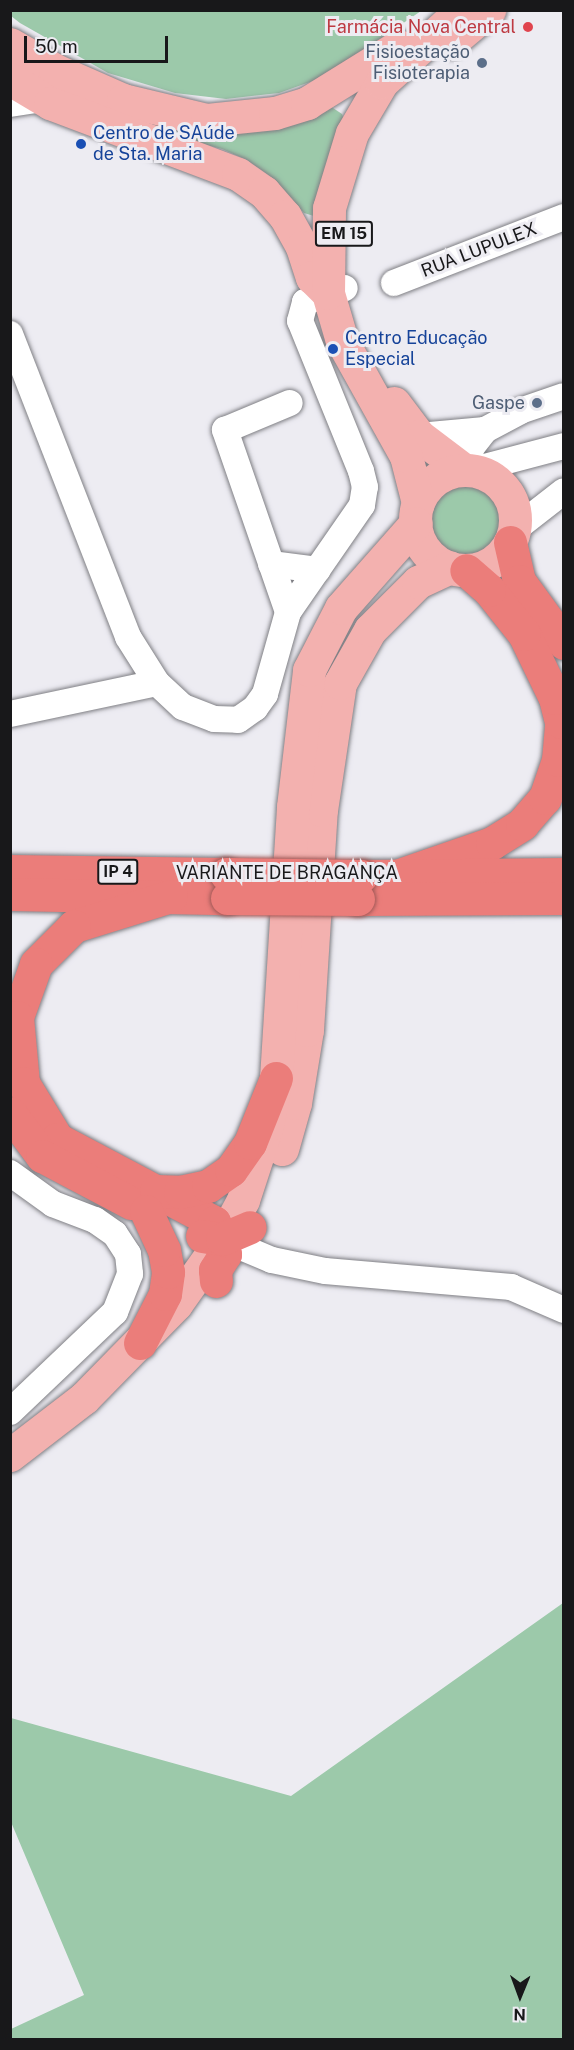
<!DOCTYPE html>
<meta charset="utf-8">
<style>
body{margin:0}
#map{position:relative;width:574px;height:2050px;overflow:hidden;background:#edecf2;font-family:"Public Sans",sans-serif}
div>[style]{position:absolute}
.green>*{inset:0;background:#9cc9aa}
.round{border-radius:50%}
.roads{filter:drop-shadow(0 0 2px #7f7f84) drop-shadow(0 0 2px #7f7f84)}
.minor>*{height:26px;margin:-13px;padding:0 13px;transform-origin:13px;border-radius:13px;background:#fff}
.major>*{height:33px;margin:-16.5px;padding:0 16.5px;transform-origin:16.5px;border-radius:16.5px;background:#f3b1af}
.major>.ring{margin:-16.5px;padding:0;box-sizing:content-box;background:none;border:33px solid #f3b1af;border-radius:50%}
.highway>*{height:33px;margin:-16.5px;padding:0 16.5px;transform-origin:16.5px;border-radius:16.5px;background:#eb7d7a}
.bridges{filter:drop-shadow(0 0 2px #a15a58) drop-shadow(0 0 2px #a15a58)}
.highway-bridge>*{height:33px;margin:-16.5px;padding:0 16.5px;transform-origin:16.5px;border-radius:16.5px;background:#eb7d7a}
.dots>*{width:16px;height:16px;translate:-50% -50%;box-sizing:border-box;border:3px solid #edecf2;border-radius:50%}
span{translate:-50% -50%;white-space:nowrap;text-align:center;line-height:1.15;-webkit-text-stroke:6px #edecf2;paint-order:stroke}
.shield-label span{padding:2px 4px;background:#edecf2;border:2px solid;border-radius:4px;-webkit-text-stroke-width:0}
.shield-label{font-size:16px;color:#18181a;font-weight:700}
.health-label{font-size:18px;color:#be3a42}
.right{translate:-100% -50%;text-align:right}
.service-label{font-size:18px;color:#4e5e75}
.transit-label{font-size:18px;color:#164399}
.left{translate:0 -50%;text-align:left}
.street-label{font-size:18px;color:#18181a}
.frame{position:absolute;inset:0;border:12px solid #18181a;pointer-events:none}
.north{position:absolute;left:490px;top:1966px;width:60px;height:60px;-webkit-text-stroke:4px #edecf2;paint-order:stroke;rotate:181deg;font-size:16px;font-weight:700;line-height:24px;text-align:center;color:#18181a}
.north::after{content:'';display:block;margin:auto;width:21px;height:27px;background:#18181a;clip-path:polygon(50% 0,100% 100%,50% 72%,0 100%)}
.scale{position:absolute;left:24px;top:36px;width:144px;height:27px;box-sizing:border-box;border:3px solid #18181a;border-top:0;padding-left:8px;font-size:18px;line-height:21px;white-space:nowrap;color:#18181a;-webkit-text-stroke:4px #edecf2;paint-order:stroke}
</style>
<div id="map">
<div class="green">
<div style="clip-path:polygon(10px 11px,421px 11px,324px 77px,279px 93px,226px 99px,175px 93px,108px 73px,20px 23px,11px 16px)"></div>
<div style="clip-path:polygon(330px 106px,342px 114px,345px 122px,314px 216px,304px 213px,271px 177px,247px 160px,222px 149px,149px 130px,197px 131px)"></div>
<div class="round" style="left:430px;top:482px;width:76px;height:76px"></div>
<div style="clip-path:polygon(563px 1603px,563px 2039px,11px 2039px,11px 2029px,84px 1995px,11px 1822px,11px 1718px,291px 1796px)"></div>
</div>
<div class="roads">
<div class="minor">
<div style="left:10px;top:104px;width:33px;rotate:-9deg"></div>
<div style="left:394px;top:283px;width:182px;rotate:-21.2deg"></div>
<div style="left:10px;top:334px;width:325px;rotate:68.7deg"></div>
<div style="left:128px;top:637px;width:54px;rotate:57.8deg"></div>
<div style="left:157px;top:683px;width:35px;rotate:43deg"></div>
<div style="left:183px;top:707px;width:33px;rotate:21deg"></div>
<div style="left:214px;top:719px;width:24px;rotate:2deg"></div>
<div style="left:238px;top:720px;width:21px;rotate:-35deg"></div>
<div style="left:255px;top:708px;width:17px;rotate:-54deg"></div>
<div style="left:265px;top:694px;width:85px;rotate:-74.3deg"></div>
<div style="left:288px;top:612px;width:130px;rotate:-55.3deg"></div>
<div style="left:362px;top:505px;width:18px;rotate:-81deg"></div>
<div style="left:365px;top:487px;width:16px;rotate:-104deg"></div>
<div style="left:361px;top:471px;width:162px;rotate:-112.1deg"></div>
<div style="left:300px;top:321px;width:20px;rotate:-75deg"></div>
<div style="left:305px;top:302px;width:42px;rotate:-19.3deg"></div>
<div style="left:419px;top:436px;width:66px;rotate:-5.2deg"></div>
<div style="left:468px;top:470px;width:22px;rotate:-82deg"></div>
<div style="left:471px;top:448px;width:23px;rotate:-52deg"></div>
<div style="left:485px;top:430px;width:40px;rotate:-28deg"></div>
<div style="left:520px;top:411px;width:46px;rotate:-18.8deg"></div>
<div style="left:473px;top:470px;width:94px;rotate:-14.8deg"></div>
<div style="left:514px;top:530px;width:63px;rotate:-38deg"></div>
<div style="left:271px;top:564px;width:47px;rotate:7.3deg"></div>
<div style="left:288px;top:612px;width:193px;rotate:-109.1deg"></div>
<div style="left:225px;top:430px;width:70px;rotate:-22.6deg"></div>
<div style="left:10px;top:714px;width:150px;rotate:-11.9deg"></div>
<div style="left:10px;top:1173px;width:53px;rotate:35.8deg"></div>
<div style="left:53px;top:1204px;width:45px;rotate:20.9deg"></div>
<div style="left:95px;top:1220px;width:24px;rotate:35deg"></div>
<div style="left:115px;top:1234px;width:24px;rotate:57deg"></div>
<div style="left:128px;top:1254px;width:20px;rotate:84deg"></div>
<div style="left:130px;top:1274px;width:41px;rotate:111.5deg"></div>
<div style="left:115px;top:1312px;width:145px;rotate:136.4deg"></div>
<div style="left:222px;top:1239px;width:54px;rotate:22.8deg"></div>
<div style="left:272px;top:1260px;width:54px;rotate:11.7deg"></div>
<div style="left:325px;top:1271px;width:187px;rotate:4.9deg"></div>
<div style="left:511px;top:1287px;width:58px;rotate:23.5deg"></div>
</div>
<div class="major">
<div style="left:451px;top:42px;width:50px;rotate:-40.1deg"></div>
<div style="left:10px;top:44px;width:52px;rotate:30deg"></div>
<div style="left:55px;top:70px;width:74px;rotate:23.8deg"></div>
<div style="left:123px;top:100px;width:86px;rotate:13.4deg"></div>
<div style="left:207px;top:120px;width:68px;rotate:-5.9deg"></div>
<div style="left:275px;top:113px;width:34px;rotate:-17deg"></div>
<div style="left:307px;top:103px;width:108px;rotate:-31.8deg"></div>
<div style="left:10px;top:79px;width:47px;rotate:31deg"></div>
<div style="left:50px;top:103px;width:201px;rotate:20.7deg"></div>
<div style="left:238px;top:174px;width:32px;rotate:35deg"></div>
<div style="left:264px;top:192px;width:32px;rotate:49deg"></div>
<div style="left:285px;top:216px;width:35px;rotate:61deg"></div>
<div style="left:302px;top:247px;width:32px;rotate:72deg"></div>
<div style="left:312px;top:277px;width:17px;rotate:45deg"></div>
<div style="left:394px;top:403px;width:41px;rotate:52.9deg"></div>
<div style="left:419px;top:436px;width:56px;rotate:37.1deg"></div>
<div class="ring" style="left:415px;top:470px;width:67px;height:67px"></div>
<div style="left:418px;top:503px;width:49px;rotate:-104.3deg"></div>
<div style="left:406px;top:456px;width:132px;rotate:-119.1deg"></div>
<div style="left:342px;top:341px;width:50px;rotate:-106.3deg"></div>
<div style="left:328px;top:293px;width:85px;rotate:-89.3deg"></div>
<div style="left:329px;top:208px;width:78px;rotate:-73deg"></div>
<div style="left:352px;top:133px;width:59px;rotate:-59.5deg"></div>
<div style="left:382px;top:82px;width:108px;rotate:-42deg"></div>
<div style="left:282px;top:1149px;width:48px;rotate:-74.2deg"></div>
<div style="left:295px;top:1103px;width:74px;rotate:-80.7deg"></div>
<div style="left:307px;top:1030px;width:220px;rotate:-86.4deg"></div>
<div style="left:321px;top:810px;width:128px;rotate:-81.5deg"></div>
<div style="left:340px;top:683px;width:61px;rotate:-60.5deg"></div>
<div style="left:370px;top:630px;width:68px;rotate:-45deg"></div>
<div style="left:418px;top:582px;width:35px;rotate:-25deg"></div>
<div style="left:10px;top:1455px;width:93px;rotate:-37.6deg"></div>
<div style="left:84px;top:1398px;width:132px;rotate:-45.6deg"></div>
<div style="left:176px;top:1304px;width:80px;rotate:-54.7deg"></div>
<div style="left:222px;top:1239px;width:44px;rotate:-61.7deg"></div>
<div style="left:243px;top:1200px;width:78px;rotate:-72deg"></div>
<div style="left:267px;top:1126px;width:49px;rotate:-79.4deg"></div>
<div style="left:276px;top:1078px;width:272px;rotate:-86.4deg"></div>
<div style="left:293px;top:807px;width:138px;rotate:-83.3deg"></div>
<div style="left:309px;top:670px;width:70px;rotate:-62.7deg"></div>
<div style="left:341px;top:608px;width:113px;rotate:-48.6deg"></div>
</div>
<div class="highway">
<div style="left:510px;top:542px;width:40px;rotate:77deg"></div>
<div style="left:519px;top:581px;width:77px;rotate:54deg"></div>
<div style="left:10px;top:871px;width:216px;rotate:0.8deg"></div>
<div style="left:402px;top:874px;width:95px;rotate:-19deg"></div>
<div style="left:492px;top:843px;width:36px;rotate:-32deg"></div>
<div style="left:522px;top:824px;width:35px;rotate:-49deg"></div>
<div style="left:545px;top:798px;width:40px;rotate:-71.1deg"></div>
<div style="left:558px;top:760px;width:38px;rotate:-85deg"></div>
<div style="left:561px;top:722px;width:25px;rotate:-104deg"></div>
<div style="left:555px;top:698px;width:71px;rotate:-115.8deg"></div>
<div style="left:524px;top:634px;width:56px;rotate:-128.5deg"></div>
<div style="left:489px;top:590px;width:30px;rotate:-139deg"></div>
<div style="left:361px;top:876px;width:203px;rotate:-0.6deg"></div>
<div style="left:10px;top:894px;width:217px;rotate:1.1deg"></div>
<div style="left:171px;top:896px;width:102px;rotate:162.8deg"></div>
<div style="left:74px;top:926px;width:54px;rotate:135deg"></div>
<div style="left:36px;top:964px;width:56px;rotate:109.7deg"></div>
<div style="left:17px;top:1017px;width:66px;rotate:84.8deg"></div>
<div style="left:23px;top:1083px;width:66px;rotate:58.7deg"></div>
<div style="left:57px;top:1139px;width:178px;rotate:27.9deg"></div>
<div style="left:214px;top:1222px;width:34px;rotate:71deg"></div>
<div style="left:225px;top:1254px;width:19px;rotate:122deg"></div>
<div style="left:215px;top:1270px;width:11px;rotate:85deg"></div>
<div style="left:358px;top:899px;width:206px;rotate:-0.3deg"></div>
<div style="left:10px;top:1113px;width:54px;rotate:53.3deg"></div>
<div style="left:42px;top:1156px;width:101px;rotate:27.8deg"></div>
<div style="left:156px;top:1191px;width:24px;rotate:2deg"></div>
<div style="left:180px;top:1192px;width:29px;rotate:-12deg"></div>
<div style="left:208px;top:1186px;width:28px;rotate:-35deg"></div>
<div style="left:231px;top:1170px;width:33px;rotate:-55deg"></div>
<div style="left:250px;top:1143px;width:70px;rotate:-68.2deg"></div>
<div style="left:202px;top:1236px;width:20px;rotate:9deg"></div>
<div style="left:222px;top:1239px;width:30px;rotate:-23deg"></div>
<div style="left:140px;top:1343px;width:55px;rotate:-63deg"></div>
<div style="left:165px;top:1294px;width:22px;rotate:-82deg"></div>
<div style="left:168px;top:1272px;width:22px;rotate:-100deg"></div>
<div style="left:164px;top:1250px;width:43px;rotate:-114.8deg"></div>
</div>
</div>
<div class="bridges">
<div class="highway-bridge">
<div style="left:226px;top:874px;width:135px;rotate:0.8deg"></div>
<div style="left:227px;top:898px;width:131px;rotate:0.4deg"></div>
</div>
</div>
<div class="dots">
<div style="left:528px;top:27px;background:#e0444e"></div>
<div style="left:482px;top:63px;background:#5c6f8a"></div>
<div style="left:81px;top:144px;background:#1a4fb4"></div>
<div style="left:333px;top:349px;background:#1a4fb4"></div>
<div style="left:537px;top:403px;background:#5c6f8a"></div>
</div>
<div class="shield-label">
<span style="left:344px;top:234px">EM 15</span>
<span style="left:118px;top:872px">IP 4</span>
</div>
<div class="health-label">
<span class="right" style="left:516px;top:27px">Farmácia Nova Central</span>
</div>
<div class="service-label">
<span class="right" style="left:470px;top:63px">Fisioestação<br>Fisioterapia</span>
<span class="right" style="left:525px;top:403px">Gaspe</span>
</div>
<div class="transit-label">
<span class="left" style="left:93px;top:144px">Centro de SAúde<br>de Sta. Maria</span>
<span class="left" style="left:345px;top:349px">Centro Educação<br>Especial</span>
</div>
<div class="street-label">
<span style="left:479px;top:250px;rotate:-21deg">RUA LUPULEX</span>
<span style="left:287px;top:873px">VARIANTE DE BRAGANÇA</span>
</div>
<div class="frame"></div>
<div class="north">N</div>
<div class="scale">50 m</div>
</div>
